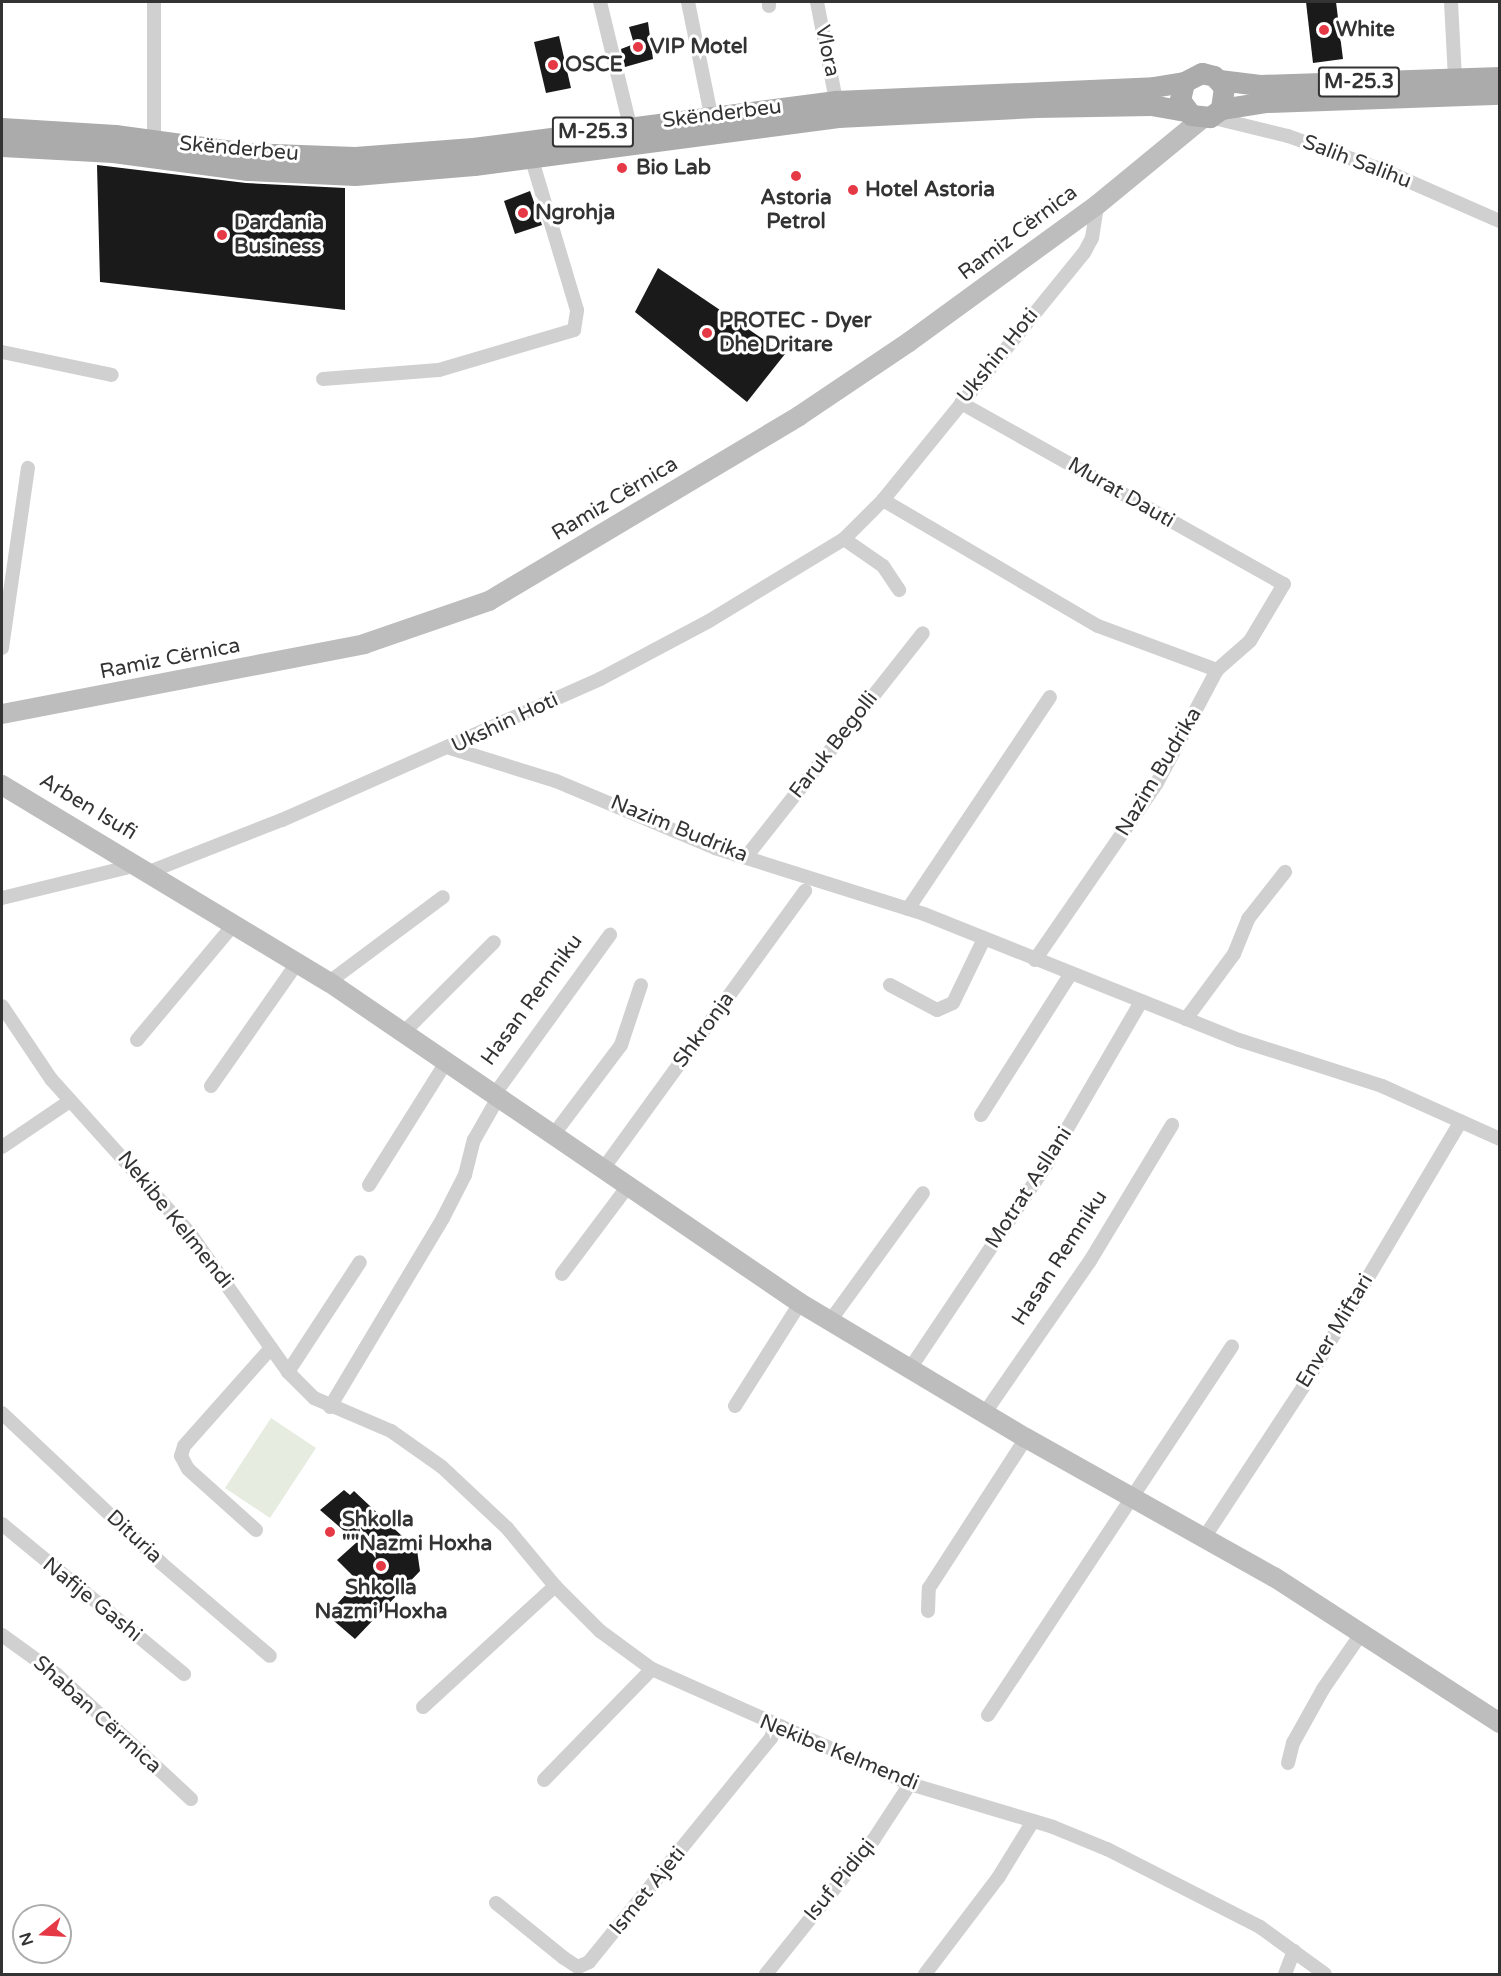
<!DOCTYPE html>
<meta charset="utf-8">
<style>
body{margin:0}
#map{position:relative;width:1501px;height:1976px;overflow:hidden;background:#fff;font-family:"Varela Round",sans-serif}
div>[style]{position:absolute}
.green>*{inset:0;background:#e6ecdf}
.building>*{inset:0;background:#1a1a1a}
.street>*{height:14px;margin:-7px;padding:0 7px;transform-origin:7px;border-radius:7px;background:#d0d0d0}
.secondary>*{height:20px;margin:-10px;padding:0 10px;transform-origin:10px;border-radius:10px;background:#bdbdbd}
.primary>*{height:21px;margin:-10.5px;padding:0 10.5px;transform-origin:10.5px;border-radius:10.5px;background:#ababab}
.dots>*{width:16px;height:16px;translate:-50% -50%;box-sizing:border-box;border:3px solid #fff;border-radius:50%}
span{translate:-50% -50%;white-space:nowrap;text-align:center;line-height:1.15;-webkit-text-stroke:6px #fff;paint-order:stroke}
.shield-label span{padding:2px 4px;background:#fff;border:2px solid;border-radius:4px;-webkit-text-stroke-width:0}
.shield-label{font-size:20px;color:#333;font-weight:700}
.poi-label{font-size:21px;color:#333;font-weight:700}
.left{translate:0 -50%;text-align:left}
.street-label{font-size:21px;color:#333}
.frame{position:absolute;inset:0;border:3px solid #333;pointer-events:none}
.north{position:absolute;left:12px;top:1904px;width:60px;height:60px;box-sizing:border-box;background:#fff;border:2px solid #adadad;border-radius:50%;rotate:252deg;font-size:16px;font-weight:700;line-height:24px;text-align:center;color:#333}
.north::after{content:'';display:block;margin:auto;width:21px;height:27px;background:#e63946;clip-path:polygon(50% 0,100% 100%,50% 72%,0 100%)}
</style>
<div id="map">
<div class="green">
<div style="clip-path:polygon(271px 1418px,316px 1448px,270px 1518px,225px 1488px)"></div>
</div>
<div class="building">
<div style="clip-path:polygon(1306px 2px,1336px 2px,1343px 59px,1313px 63px)"></div>
<div style="clip-path:polygon(648px 22px,653px 59px,625px 67px,621px 49px,634px 44px,629px 27px)"></div>
<div style="clip-path:polygon(559px 36px,571px 88px,546px 93px,534px 42px)"></div>
<div style="clip-path:polygon(97px 165px,246px 183px,345px 188px,345px 310px,100px 282px)"></div>
<div style="clip-path:polygon(530px 191px,542px 225px,515px 234px,504px 201px)"></div>
<div style="clip-path:polygon(658px 268px,785px 354px,747px 402px,635px 312px)"></div>
<div style="clip-path:polygon(344px 1490px,350px 1495px,354px 1491px,417px 1550px,420px 1571px,355px 1639px,327px 1615px,358px 1581px,337px 1560px,357px 1542px,320px 1510px)"></div>
</div>
<div class="street">
<div style="left:600px;top:2px;width:128px;rotate:76.4deg"></div>
<div style="left:688px;top:2px;width:115px;rotate:78.5deg"></div>
<div style="left:769px;top:2px;width:4px;rotate:90deg"></div>
<div style="left:817px;top:2px;width:101px;rotate:79.1deg"></div>
<div style="left:1451px;top:2px;width:77px;rotate:87deg"></div>
<div style="left:1210px;top:117px;width:80px;rotate:13.7deg"></div>
<div style="left:1288px;top:136px;width:101px;rotate:19.7deg"></div>
<div style="left:1383px;top:170px;width:128px;rotate:23.6deg"></div>
<div style="left:154px;top:141px;width:139px;rotate:-90deg"></div>
<div style="left:2px;top:352px;width:112px;rotate:11.8deg"></div>
<div style="left:323px;top:379px;width:116px;rotate:-4.4deg"></div>
<div style="left:439px;top:370px;width:141px;rotate:-16.5deg"></div>
<div style="left:574px;top:330px;width:20px;rotate:-81deg"></div>
<div style="left:577px;top:310px;width:160px;rotate:-106.7deg"></div>
<div style="left:961px;top:403px;width:370px;rotate:29.3deg"></div>
<div style="left:1284px;top:584px;width:66px;rotate:120.8deg"></div>
<div style="left:1250px;top:641px;width:44px;rotate:138.7deg"></div>
<div style="left:1217px;top:670px;width:128px;rotate:118deg"></div>
<div style="left:1157px;top:783px;width:215px;rotate:124.6deg"></div>
<div style="left:883px;top:500px;width:249px;rotate:30.4deg"></div>
<div style="left:1098px;top:626px;width:127px;rotate:20.3deg"></div>
<div style="left:844px;top:539px;width:47px;rotate:34.7deg"></div>
<div style="left:883px;top:566px;width:29px;rotate:56deg"></div>
<div style="left:2px;top:648px;width:182px;rotate:-81.8deg"></div>
<div style="left:450px;top:748px;width:111px;rotate:17.3deg"></div>
<div style="left:556px;top:781px;width:173px;rotate:22.8deg"></div>
<div style="left:715px;top:848px;width:219px;rotate:17.5deg"></div>
<div style="left:924px;top:914px;width:339px;rotate:21.8deg"></div>
<div style="left:1239px;top:1040px;width:150px;rotate:17.8deg"></div>
<div style="left:1382px;top:1086px;width:129px;rotate:24.2deg"></div>
<div style="left:746px;top:857px;width:285px;rotate:-51.7deg"></div>
<div style="left:149px;top:872px;width:143px;rotate:-21.4deg"></div>
<div style="left:282px;top:820px;width:348px;rotate:-23.9deg"></div>
<div style="left:600px;top:679px;width:123px;rotate:-28deg"></div>
<div style="left:709px;top:621px;width:158px;rotate:-31.3deg"></div>
<div style="left:844px;top:539px;width:55px;rotate:-45deg"></div>
<div style="left:883px;top:500px;width:318px;rotate:-50.9deg"></div>
<div style="left:1084px;top:253px;width:17px;rotate:-62deg"></div>
<div style="left:1092px;top:238px;width:33px;rotate:-81deg"></div>
<div style="left:2px;top:898px;width:127px;rotate:-13.7deg"></div>
<div style="left:125px;top:868px;width:10px;rotate:-37deg"></div>
<div style="left:908px;top:909px;width:255px;rotate:-56.2deg"></div>
<div style="left:329px;top:982px;width:142px;rotate:-36.7deg"></div>
<div style="left:890px;top:985px;width:53px;rotate:28deg"></div>
<div style="left:937px;top:1010px;width:17px;rotate:-24deg"></div>
<div style="left:953px;top:1003px;width:69px;rotate:-64.2deg"></div>
<div style="left:2px;top:1006px;width:88px;rotate:56.1deg"></div>
<div style="left:51px;top:1079px;width:206px;rotate:48deg"></div>
<div style="left:189px;top:1232px;width:171px;rotate:54.7deg"></div>
<div style="left:288px;top:1372px;width:37px;rotate:45deg"></div>
<div style="left:314px;top:1398px;width:84px;rotate:23.2deg"></div>
<div style="left:391px;top:1431px;width:62px;rotate:35.2deg"></div>
<div style="left:442px;top:1467px;width:89px;rotate:43.2deg"></div>
<div style="left:507px;top:1528px;width:75px;rotate:50.4deg"></div>
<div style="left:555px;top:1586px;width:64px;rotate:45deg"></div>
<div style="left:600px;top:1631px;width:64px;rotate:36.2deg"></div>
<div style="left:652px;top:1669px;width:282px;rotate:24deg"></div>
<div style="left:910px;top:1784px;width:149px;rotate:16.7deg"></div>
<div style="left:1053px;top:1827px;width:58px;rotate:22.2deg"></div>
<div style="left:1107px;top:1849px;width:172px;rotate:27deg"></div>
<div style="left:1260px;top:1927px;width:80px;rotate:35.9deg"></div>
<div style="left:1186px;top:1019px;width:81px;rotate:-53.6deg"></div>
<div style="left:1234px;top:954px;width:38px;rotate:-68deg"></div>
<div style="left:1248px;top:919px;width:60px;rotate:-51.8deg"></div>
<div style="left:404px;top:1032px;width:127px;rotate:-45deg"></div>
<div style="left:137px;top:1040px;width:151px;rotate:-50.1deg"></div>
<div style="left:211px;top:1086px;width:150px;rotate:-55deg"></div>
<div style="left:494px;top:1095px;width:198px;rotate:-54.1deg"></div>
<div style="left:981px;top:1115px;width:168px;rotate:-57.6deg"></div>
<div style="left:554px;top:1134px;width:111px;rotate:-53deg"></div>
<div style="left:621px;top:1045px;width:63px;rotate:-71.6deg"></div>
<div style="left:2px;top:1147px;width:82px;rotate:-34.1deg"></div>
<div style="left:603px;top:1169px;width:344px;rotate:-54deg"></div>
<div style="left:369px;top:1185px;width:143px;rotate:-57.9deg"></div>
<div style="left:562px;top:1274px;width:110px;rotate:-53.1deg"></div>
<div style="left:830px;top:1321px;width:158px;rotate:-54deg"></div>
<div style="left:909px;top:1370px;width:247px;rotate:-56.2deg"></div>
<div style="left:1046px;top:1165px;width:189px;rotate:-59.8deg"></div>
<div style="left:288px;top:1372px;width:131px;rotate:-56.8deg"></div>
<div style="left:735px;top:1406px;width:122px;rotate:-57.7deg"></div>
<div style="left:330px;top:1407px;width:220px;rotate:-59.1deg"></div>
<div style="left:443px;top:1218px;width:48px;rotate:-62.9deg"></div>
<div style="left:465px;top:1175px;width:36px;rotate:-76deg"></div>
<div style="left:474px;top:1140px;width:48px;rotate:-60.3deg"></div>
<div style="left:2px;top:1413px;width:219px;rotate:43.3deg"></div>
<div style="left:161px;top:1563px;width:143px;rotate:40.5deg"></div>
<div style="left:984px;top:1414px;width:186px;rotate:-55.3deg"></div>
<div style="left:1090px;top:1261px;width:159px;rotate:-58.9deg"></div>
<div style="left:2px;top:1524px;width:236px;rotate:39.5deg"></div>
<div style="left:256px;top:1530px;width:91px;rotate:-138.1deg"></div>
<div style="left:188px;top:1469px;width:15px;rotate:-118deg"></div>
<div style="left:181px;top:1456px;width:10px;rotate:-73deg"></div>
<div style="left:184px;top:1446px;width:131px;rotate:-48.4deg"></div>
<div style="left:1204px;top:1538px;width:181px;rotate:-56.7deg"></div>
<div style="left:1303px;top:1387px;width:309px;rotate:-59.3deg"></div>
<div style="left:928px;top:1611px;width:23px;rotate:-88deg"></div>
<div style="left:929px;top:1588px;width:179px;rotate:-57.1deg"></div>
<div style="left:2px;top:1635px;width:67px;rotate:35.8deg"></div>
<div style="left:56px;top:1674px;width:184px;rotate:42.8deg"></div>
<div style="left:423px;top:1707px;width:179px;rotate:-42.5deg"></div>
<div style="left:988px;top:1715px;width:442px;rotate:-56.5deg"></div>
<div style="left:1288px;top:1763px;width:21px;rotate:-76deg"></div>
<div style="left:1293px;top:1743px;width:62px;rotate:-60.9deg"></div>
<div style="left:1323px;top:1689px;width:67px;rotate:-55.4deg"></div>
<div style="left:544px;top:1780px;width:155px;rotate:-45.8deg"></div>
<div style="left:496px;top:1903px;width:87px;rotate:39deg"></div>
<div style="left:564px;top:1958px;width:17px;rotate:33deg"></div>
<div style="left:578px;top:1967px;width:12px;rotate:-24deg"></div>
<div style="left:589px;top:1962px;width:289px;rotate:-50.9deg"></div>
<div style="left:771px;top:1738px;width:12px;rotate:-70deg"></div>
<div style="left:766px;top:1974px;width:173px;rotate:-51.3deg"></div>
<div style="left:874px;top:1839px;width:66px;rotate:-56.8deg"></div>
<div style="left:925px;top:1974px;width:121px;rotate:-52.8deg"></div>
<div style="left:998px;top:1878px;width:67px;rotate:-58.4deg"></div>
<div style="left:1285px;top:1974px;width:25px;rotate:-69deg"></div>
</div>
<div class="secondary">
<div style="left:2px;top:714px;width:369px;rotate:-10.9deg"></div>
<div style="left:364px;top:644px;width:132px;rotate:-19deg"></div>
<div style="left:489px;top:601px;width:361px;rotate:-30.8deg"></div>
<div style="left:799px;top:416px;width:133px;rotate:-33.9deg"></div>
<div style="left:909px;top:342px;width:233px;rotate:-36.1deg"></div>
<div style="left:1097px;top:205px;width:137px;rotate:-39.4deg"></div>
<div style="left:2px;top:785px;width:382px;rotate:31.1deg"></div>
<div style="left:329px;top:982px;width:570px;rotate:34.28deg"></div>
<div style="left:800px;top:1303px;width:263px;rotate:30.9deg"></div>
<div style="left:1026px;top:1438px;width:284px;rotate:29.3deg"></div>
<div style="left:1274px;top:1577px;width:269px;rotate:32.9deg"></div>
</div>
<div class="primary">
<div style="left:1219px;top:80px;width:41px;rotate:7deg"></div>
<div style="left:1260px;top:85px;width:240px;rotate:-1.9deg"></div>
<div style="left:1221px;top:109px;width:46px;rotate:-8.8deg"></div>
<div style="left:1266px;top:102px;width:234px;rotate:-2deg"></div>
<div style="left:2px;top:128px;width:113px;rotate:3.5deg"></div>
<div style="left:115px;top:135px;width:135px;rotate:7.7deg"></div>
<div style="left:249px;top:153px;width:106px;rotate:2.2deg"></div>
<div style="left:355px;top:157px;width:118px;rotate:-4.4deg"></div>
<div style="left:473px;top:148px;width:366px;rotate:-7.4deg"></div>
<div style="left:836px;top:101px;width:317px;rotate:-2.5deg"></div>
<div style="left:1153px;top:87px;width:31px;rotate:-9deg"></div>
<div style="left:1184px;top:82px;width:20px;rotate:-27deg"></div>
<div style="left:1202px;top:73px;width:12px;rotate:14deg"></div>
<div style="left:1214px;top:76px;width:15px;rotate:48deg"></div>
<div style="left:1224px;top:87px;width:22px;rotate:98deg"></div>
<div style="left:1221px;top:109px;width:14px;rotate:144deg"></div>
<div style="left:1210px;top:117px;width:19px;rotate:-174deg"></div>
<div style="left:1191px;top:115px;width:19px;rotate:-126deg"></div>
<div style="left:1180px;top:100px;width:18px;rotate:-77deg"></div>
<div style="left:2px;top:146px;width:111px;rotate:3.1deg"></div>
<div style="left:113px;top:152px;width:136px;rotate:7.6deg"></div>
<div style="left:248px;top:170px;width:107px;rotate:2.7deg"></div>
<div style="left:355px;top:175px;width:119px;rotate:-4.8deg"></div>
<div style="left:474px;top:165px;width:367px;rotate:-7.5deg"></div>
<div style="left:838px;top:117px;width:198px;rotate:-2.9deg"></div>
<div style="left:1036px;top:107px;width:115px;rotate:-1deg"></div>
<div style="left:1151px;top:105px;width:36px;rotate:10deg"></div>
</div>
<div class="dots">
<div style="left:1324px;top:30px;background:#e63946"></div>
<div style="left:638px;top:47px;background:#e63946"></div>
<div style="left:553px;top:65px;background:#e63946"></div>
<div style="left:622px;top:168px;background:#e63946"></div>
<div style="left:796px;top:176px;background:#e63946"></div>
<div style="left:853px;top:190px;background:#e63946"></div>
<div style="left:523px;top:213px;background:#e63946"></div>
<div style="left:222px;top:235px;background:#e63946"></div>
<div style="left:707px;top:333px;background:#e63946"></div>
<div style="left:330px;top:1532px;background:#e63946"></div>
<div style="left:381px;top:1566px;background:#e63946"></div>
</div>
<div class="shield-label">
<span style="left:1359px;top:82px">M-25.3</span>
<span style="left:593px;top:132px">M-25.3</span>
</div>
<div class="poi-label">
<span class="left" style="left:1336px;top:30px">White</span>
<span class="left" style="left:650px;top:47px">VIP Motel</span>
<span class="left" style="left:565px;top:65px">OSCE</span>
<span class="left" style="left:636px;top:168px">Bio Lab</span>
<span class="left" style="left:865px;top:190px">Hotel Astoria</span>
<span style="left:796px;top:210px">Astoria<br>Petrol</span>
<span class="left" style="left:535px;top:213px">Ngrohja</span>
<span class="left" style="left:234px;top:235px">Dardania<br>Business</span>
<span class="left" style="left:719px;top:333px">PROTEC - Dyer<br>Dhe Dritare</span>
<span class="left" style="left:342px;top:1532px">Shkolla<br>""Nazmi Hoxha</span>
<span style="left:381px;top:1600px">Shkolla<br>Nazmi Hoxha</span>
</div>
<div class="street-label">
<span style="left:827px;top:51px;rotate:78deg">Vlora</span>
<span style="left:722px;top:114px;rotate:-7deg">Skënderbeu</span>
<span style="left:239px;top:149px;rotate:5deg">Skënderbeu</span>
<span style="left:1357px;top:162px;rotate:21deg">Salih Salihu</span>
<span style="left:1018px;top:233px;rotate:-37deg">Ramiz Cërnica</span>
<span style="left:998px;top:356px;rotate:-51deg">Ukshin Hoti</span>
<span style="left:1121px;top:493px;rotate:30deg">Murat Dauti</span>
<span style="left:615px;top:499px;rotate:-31deg">Ramiz Cërnica</span>
<span style="left:170px;top:659px;rotate:-11deg">Ramiz Cërnica</span>
<span style="left:505px;top:723px;rotate:-25deg">Ukshin Hoti</span>
<span style="left:834px;top:745px;rotate:-52deg">Faruk Begolli</span>
<span style="left:1159px;top:772px;rotate:-59deg">Nazim Budrika</span>
<span style="left:88px;top:807px;rotate:31deg">Arben Isufi</span>
<span style="left:679px;top:829px;rotate:22deg">Nazim Budrika</span>
<span style="left:532px;top:1000px;rotate:-54deg">Hasan Remniku</span>
<span style="left:704px;top:1030px;rotate:-54deg">Shkronja</span>
<span style="left:1029px;top:1188px;rotate:-57deg">Motrat Asllani</span>
<span style="left:175px;top:1220px;rotate:51deg">Nekibe Kelmendi</span>
<span style="left:1060px;top:1258px;rotate:-57deg">Hasan Remniku</span>
<span style="left:1335px;top:1331px;rotate:-59deg">Enver Miftari</span>
<span style="left:134px;top:1537px;rotate:43deg">Dituria</span>
<span style="left:92px;top:1600px;rotate:39deg">Nafije Gashi</span>
<span style="left:97px;top:1715px;rotate:42deg">Shaban Cërrnica</span>
<span style="left:839px;top:1753px;rotate:22deg">Nekibe Kelmendi</span>
<span style="left:840px;top:1880px;rotate:-51deg">Isuf Pidiqi</span>
<span style="left:648px;top:1891px;rotate:-51deg">Ismet Ajeti</span>
</div>
<div class="frame"></div>
<div class="north">N</div>
</div>
